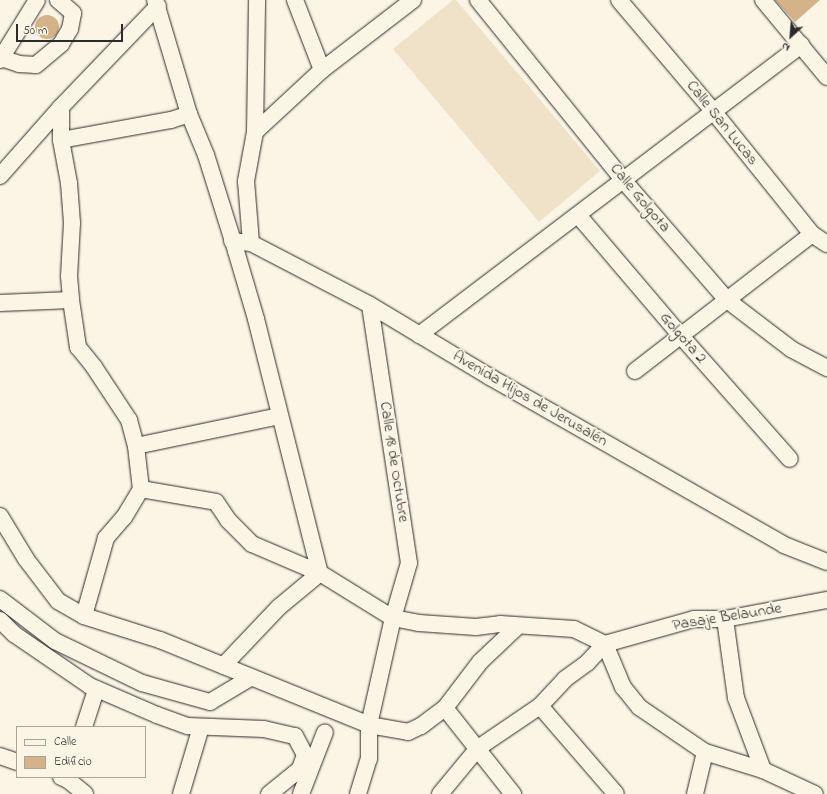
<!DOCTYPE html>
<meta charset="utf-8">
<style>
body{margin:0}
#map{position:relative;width:827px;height:794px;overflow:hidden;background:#fcf5e5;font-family:"Indie Flower",sans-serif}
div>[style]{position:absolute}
.built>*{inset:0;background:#f0e1c9}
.building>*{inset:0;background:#d5b388}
.round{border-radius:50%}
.roads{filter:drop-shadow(0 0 1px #2b2b2b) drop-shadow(0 0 1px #2b2b2b)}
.street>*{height:16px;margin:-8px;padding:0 8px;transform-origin:8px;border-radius:8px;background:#fcf5e5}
span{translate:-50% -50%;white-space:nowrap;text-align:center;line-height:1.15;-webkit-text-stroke:3.5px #fcf5e5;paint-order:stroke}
.street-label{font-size:16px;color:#2b2b2b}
.legend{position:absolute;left:16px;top:726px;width:130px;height:52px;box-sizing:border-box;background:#fcf5e5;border:1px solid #a8a49b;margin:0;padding:5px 7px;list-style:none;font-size:12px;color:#2b2b2b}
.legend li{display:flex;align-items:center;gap:8px;height:20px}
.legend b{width:20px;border:1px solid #a8a49b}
.north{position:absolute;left:771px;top:16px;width:40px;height:40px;-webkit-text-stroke:3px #fcf5e5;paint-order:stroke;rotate:206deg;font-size:11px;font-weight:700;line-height:16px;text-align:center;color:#2b2b2b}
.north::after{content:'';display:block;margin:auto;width:14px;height:18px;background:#2b2b2b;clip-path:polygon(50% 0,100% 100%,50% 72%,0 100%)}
.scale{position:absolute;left:16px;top:24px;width:107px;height:18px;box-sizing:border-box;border:2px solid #2b2b2b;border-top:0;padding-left:5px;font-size:12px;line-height:14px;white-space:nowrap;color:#2b2b2b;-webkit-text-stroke:3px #fcf5e5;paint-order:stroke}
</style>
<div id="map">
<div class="built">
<div style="clip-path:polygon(453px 0,456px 0,600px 171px,539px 222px,393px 49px)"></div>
</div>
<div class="building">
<div style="clip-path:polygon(775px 0,820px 0,795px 22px)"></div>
<div class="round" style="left:35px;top:15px;width:24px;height:24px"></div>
</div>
<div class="roads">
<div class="street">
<div style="left:155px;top:0;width:119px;rotate:73.4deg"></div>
<div style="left:189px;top:114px;width:44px;rotate:67.5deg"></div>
<div style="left:206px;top:155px;width:101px;rotate:72.6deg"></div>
<div style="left:236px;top:251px;width:71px;rotate:73.6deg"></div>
<div style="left:256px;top:319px;width:262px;rotate:75.9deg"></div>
<div style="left:320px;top:573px;width:53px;rotate:140.3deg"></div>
<div style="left:279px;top:607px;width:81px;rotate:133.5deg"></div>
<div style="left:295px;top:0;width:75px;rotate:68.9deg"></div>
<div style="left:478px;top:0;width:233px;rotate:51.1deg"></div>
<div style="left:624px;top:181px;width:157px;rotate:49.1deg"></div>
<div style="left:727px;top:300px;width:81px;rotate:37.4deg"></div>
<div style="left:791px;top:349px;width:41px;rotate:27.8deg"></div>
<div style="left:619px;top:0;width:145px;rotate:49.7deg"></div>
<div style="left:713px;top:111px;width:158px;rotate:51.2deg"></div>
<div style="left:812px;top:234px;width:18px;rotate:34deg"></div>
<div style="left:763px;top:0;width:100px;rotate:50.3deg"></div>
<div style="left:1px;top:58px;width:19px;rotate:18deg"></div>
<div style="left:19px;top:64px;width:17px;rotate:3deg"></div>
<div style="left:36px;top:65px;width:33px;rotate:-40deg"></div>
<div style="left:61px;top:44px;width:17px;rotate:-59deg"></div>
<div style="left:70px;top:29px;width:16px;rotate:-79deg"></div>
<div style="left:73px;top:13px;width:20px;rotate:-139deg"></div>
<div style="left:0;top:60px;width:70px;rotate:-58.3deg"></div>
<div style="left:61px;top:107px;width:33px;rotate:90deg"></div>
<div style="left:61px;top:140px;width:44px;rotate:79.5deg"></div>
<div style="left:69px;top:183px;width:40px;rotate:85.7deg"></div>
<div style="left:72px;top:223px;width:53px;rotate:93.2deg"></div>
<div style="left:69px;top:276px;width:24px;rotate:85deg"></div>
<div style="left:71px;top:300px;width:48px;rotate:81.5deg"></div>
<div style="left:78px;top:347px;width:26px;rotate:51deg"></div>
<div style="left:94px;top:367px;width:64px;rotate:56.6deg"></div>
<div style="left:129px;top:420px;width:27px;rotate:75deg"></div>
<div style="left:136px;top:446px;width:43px;rotate:83.4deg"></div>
<div style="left:141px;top:489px;width:33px;rotate:121deg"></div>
<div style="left:124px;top:517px;width:28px;rotate:131deg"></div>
<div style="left:106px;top:538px;width:81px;rotate:105.8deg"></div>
<div style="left:255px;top:132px;width:91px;rotate:-42.8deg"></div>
<div style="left:322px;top:70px;width:115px;rotate:-37.6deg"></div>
<div style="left:61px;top:140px;width:112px;rotate:-10.3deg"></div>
<div style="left:171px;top:120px;width:19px;rotate:-18deg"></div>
<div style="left:0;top:176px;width:92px;rotate:-48.5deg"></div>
<div style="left:61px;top:107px;width:140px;rotate:-46.2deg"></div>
<div style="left:578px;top:215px;width:159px;rotate:49.6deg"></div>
<div style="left:681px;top:336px;width:164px;rotate:48.5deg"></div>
<div style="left:232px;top:241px;width:19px;rotate:6deg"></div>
<div style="left:251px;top:243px;width:134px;rotate:27.5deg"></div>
<div style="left:370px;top:305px;width:140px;rotate:31deg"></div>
<div style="left:490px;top:377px;width:339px;rotate:29.7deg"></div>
<div style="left:784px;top:545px;width:46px;rotate:21.6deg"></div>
<div style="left:251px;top:243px;width:62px;rotate:-94.6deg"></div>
<div style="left:246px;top:181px;width:50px;rotate:-79.6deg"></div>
<div style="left:255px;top:132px;width:132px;rotate:-89.1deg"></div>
<div style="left:0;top:303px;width:71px;rotate:-2.4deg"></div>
<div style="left:419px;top:335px;width:480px;rotate:-37.2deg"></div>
<div style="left:635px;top:371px;width:224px;rotate:-37.7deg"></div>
<div style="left:136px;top:446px;width:146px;rotate:-11.8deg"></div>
<div style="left:141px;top:489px;width:76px;rotate:9.8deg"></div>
<div style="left:216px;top:502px;width:22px;rotate:56deg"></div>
<div style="left:228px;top:520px;width:34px;rotate:45deg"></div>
<div style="left:252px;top:544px;width:74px;rotate:23.1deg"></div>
<div style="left:320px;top:573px;width:86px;rotate:31.7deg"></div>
<div style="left:393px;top:618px;width:26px;rotate:11deg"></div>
<div style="left:419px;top:623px;width:57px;rotate:4deg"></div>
<div style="left:476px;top:627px;width:24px;rotate:-7deg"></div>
<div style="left:500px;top:624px;width:74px;rotate:3.9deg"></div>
<div style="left:574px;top:629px;width:34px;rotate:26deg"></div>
<div style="left:605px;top:644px;width:47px;rotate:67.3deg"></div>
<div style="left:623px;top:687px;width:26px;rotate:51deg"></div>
<div style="left:639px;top:707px;width:80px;rotate:34.3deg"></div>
<div style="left:705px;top:752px;width:61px;rotate:17.2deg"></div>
<div style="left:763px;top:770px;width:57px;rotate:24.8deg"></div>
<div style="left:0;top:516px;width:50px;rotate:58.8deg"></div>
<div style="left:26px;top:559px;width:53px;rotate:52.7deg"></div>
<div style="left:58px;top:601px;width:30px;rotate:30deg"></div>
<div style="left:84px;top:616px;width:80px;rotate:17.5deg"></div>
<div style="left:160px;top:640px;width:226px;rotate:22.1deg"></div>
<div style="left:369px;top:725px;width:40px;rotate:10deg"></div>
<div style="left:408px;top:732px;width:14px;rotate:-25deg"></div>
<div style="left:421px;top:726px;width:30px;rotate:-37deg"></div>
<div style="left:445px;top:708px;width:58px;rotate:-52.7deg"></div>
<div style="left:480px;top:662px;width:52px;rotate:-43.5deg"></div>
<div style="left:0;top:599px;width:69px;rotate:37.4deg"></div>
<div style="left:55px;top:641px;width:97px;rotate:25.8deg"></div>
<div style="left:142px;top:683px;width:71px;rotate:15.6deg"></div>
<div style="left:210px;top:702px;width:47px;rotate:-31deg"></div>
<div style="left:725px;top:619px;width:80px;rotate:82.1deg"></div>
<div style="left:736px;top:698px;width:77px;rotate:69.4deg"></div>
<div style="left:0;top:620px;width:20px;rotate:45deg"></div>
<div style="left:14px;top:634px;width:92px;rotate:34.4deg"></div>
<div style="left:90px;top:686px;width:73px;rotate:23.4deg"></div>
<div style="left:157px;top:715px;width:33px;rotate:20deg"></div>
<div style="left:188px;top:726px;width:76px;rotate:2.3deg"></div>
<div style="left:264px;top:729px;width:32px;rotate:13deg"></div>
<div style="left:295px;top:736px;width:21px;rotate:62deg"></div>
<div style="left:305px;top:755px;width:15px;rotate:110deg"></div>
<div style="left:300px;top:769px;width:40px;rotate:141deg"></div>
<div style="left:540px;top:706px;width:116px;rotate:49.2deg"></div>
<div style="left:445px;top:708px;width:110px;rotate:51.7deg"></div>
<div style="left:84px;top:727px;width:40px;rotate:-72deg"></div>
<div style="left:0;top:756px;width:18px;rotate:19deg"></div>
<div style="left:61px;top:777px;width:8px;rotate:23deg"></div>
<div style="left:68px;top:780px;width:22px;rotate:39deg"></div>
<div style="left:181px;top:794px;width:70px;rotate:-73.4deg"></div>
<div style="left:301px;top:794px;width:66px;rotate:-68.8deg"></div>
<div style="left:358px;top:794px;width:37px;rotate:-73deg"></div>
<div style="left:369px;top:759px;width:34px;rotate:-90deg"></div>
<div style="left:369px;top:725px;width:110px;rotate:-77.4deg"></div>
<div style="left:393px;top:618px;width:57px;rotate:-73.8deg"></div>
<div style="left:409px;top:563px;width:261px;rotate:-98.6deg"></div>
<div style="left:440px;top:794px;width:60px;rotate:-50.4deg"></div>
<div style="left:478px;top:748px;width:75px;rotate:-34.1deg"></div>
<div style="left:540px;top:706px;width:37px;rotate:-47deg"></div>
<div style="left:565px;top:679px;width:27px;rotate:-36deg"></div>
<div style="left:587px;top:663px;width:26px;rotate:-47deg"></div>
<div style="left:605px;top:644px;width:92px;rotate:-15.7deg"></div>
<div style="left:694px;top:619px;width:31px"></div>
<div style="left:725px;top:619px;width:104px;rotate:-10.6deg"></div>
<div style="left:695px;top:794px;width:43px;rotate:-76.6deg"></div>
</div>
</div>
<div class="street-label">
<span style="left:722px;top:123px;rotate:51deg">Calle San Lucas</span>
<span style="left:640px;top:198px;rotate:50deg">Calle Golgota</span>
<span style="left:683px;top:338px;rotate:49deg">Golgota 2</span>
<span style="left:530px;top:399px;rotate:30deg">Avenida Hijos de Jerusalén</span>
<span style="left:394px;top:462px;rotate:81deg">Calle 18 de Octubre</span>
<span style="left:727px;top:617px;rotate:-9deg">Pasaje Belaunde</span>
</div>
<ul class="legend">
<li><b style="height:5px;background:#fcf5e5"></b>Calle</li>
<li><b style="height:11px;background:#d5b388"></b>Edificio</li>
</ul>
<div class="north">N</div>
<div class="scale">50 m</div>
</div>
